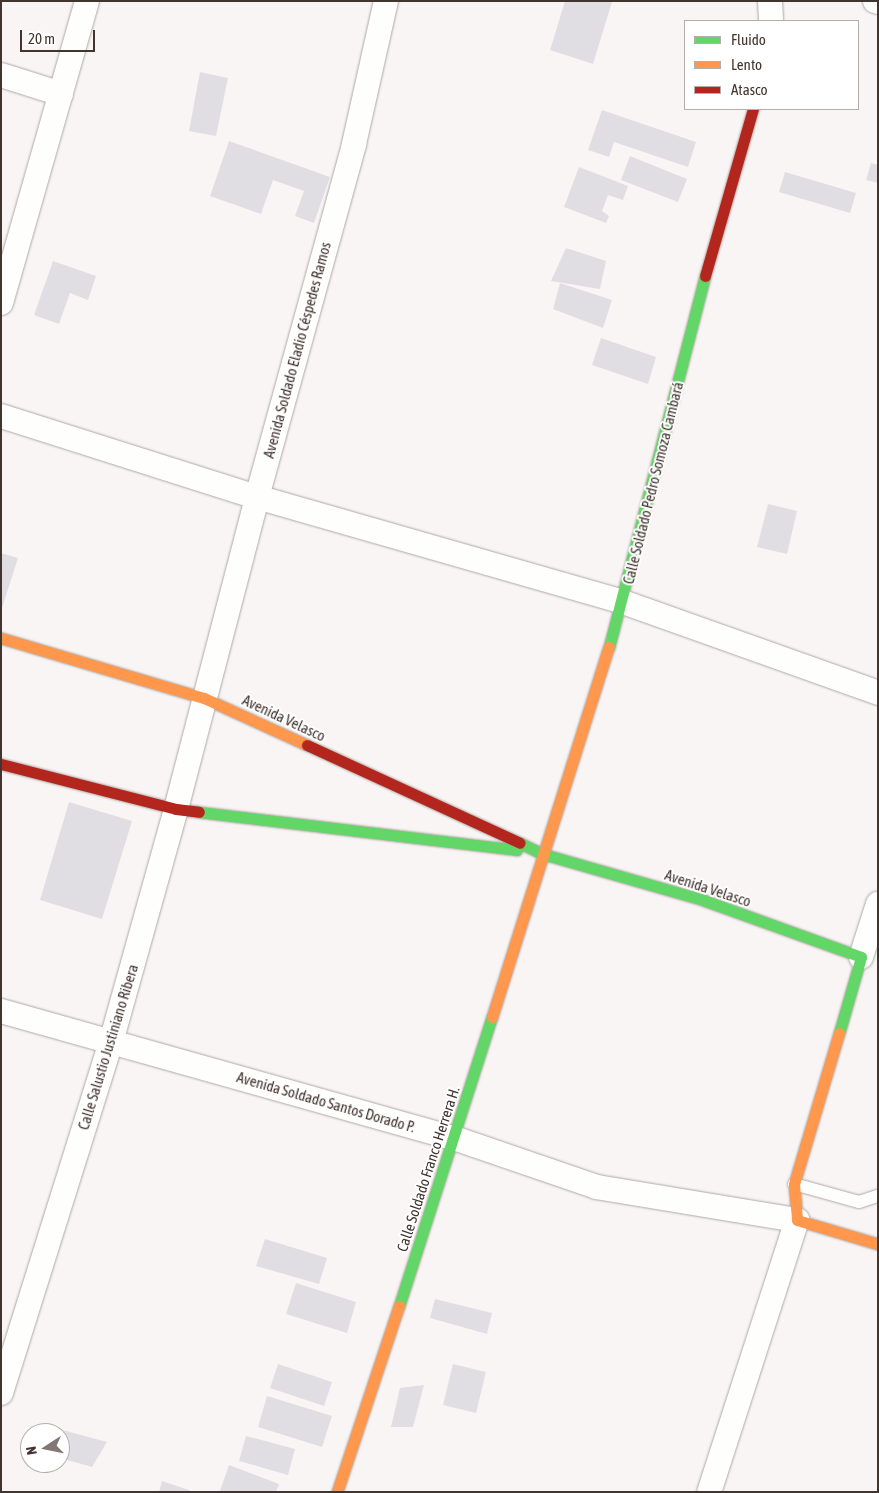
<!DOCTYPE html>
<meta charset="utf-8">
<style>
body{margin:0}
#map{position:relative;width:879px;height:1493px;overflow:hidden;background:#f9f5f4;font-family:"Asap Condensed",sans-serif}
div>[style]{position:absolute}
.building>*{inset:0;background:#e1dee3}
.roads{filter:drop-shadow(0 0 1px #afa8a5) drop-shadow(0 0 1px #afa8a5)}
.lane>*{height:12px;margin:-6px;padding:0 6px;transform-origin:6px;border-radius:6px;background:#fefefd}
.street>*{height:24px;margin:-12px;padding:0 12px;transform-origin:12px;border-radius:12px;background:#fefefd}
.fast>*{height:11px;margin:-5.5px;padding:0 5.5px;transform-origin:5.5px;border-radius:5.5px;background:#63d668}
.slow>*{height:11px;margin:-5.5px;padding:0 5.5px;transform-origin:5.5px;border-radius:5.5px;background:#ff974d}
.jam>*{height:11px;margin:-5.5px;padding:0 5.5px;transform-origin:5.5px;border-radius:5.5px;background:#b3261e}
span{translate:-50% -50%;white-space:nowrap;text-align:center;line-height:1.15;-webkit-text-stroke:4px #fff;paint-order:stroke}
.street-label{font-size:15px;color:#42342e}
.frame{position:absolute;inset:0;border:2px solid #42342e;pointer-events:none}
.legend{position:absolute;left:684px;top:20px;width:175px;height:90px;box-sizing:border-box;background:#fff;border:1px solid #b3aeab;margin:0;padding:6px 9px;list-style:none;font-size:15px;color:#42342e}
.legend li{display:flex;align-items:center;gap:10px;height:25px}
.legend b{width:25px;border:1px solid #b3aeab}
.north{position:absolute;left:20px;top:1423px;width:50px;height:50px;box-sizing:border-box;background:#fff;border:1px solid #b3aeab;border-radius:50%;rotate:259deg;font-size:14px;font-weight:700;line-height:20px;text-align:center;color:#42342e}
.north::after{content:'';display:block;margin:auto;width:18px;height:22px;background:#827873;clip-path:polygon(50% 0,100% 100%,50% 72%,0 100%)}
.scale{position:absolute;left:20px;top:30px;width:75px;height:22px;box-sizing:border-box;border:2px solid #42342e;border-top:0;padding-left:6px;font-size:15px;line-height:18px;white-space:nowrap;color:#42342e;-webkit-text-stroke:4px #fff;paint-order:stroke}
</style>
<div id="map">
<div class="building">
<div style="clip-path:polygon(565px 1px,612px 2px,593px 64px,550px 50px)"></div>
<div style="clip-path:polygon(200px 72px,228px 78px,216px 136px,189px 131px)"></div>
<div style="clip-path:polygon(602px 110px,696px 142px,688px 167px,614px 142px,609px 157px,588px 150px)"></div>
<div style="clip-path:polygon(229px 141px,330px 177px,314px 223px,295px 216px,304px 191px,273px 180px,261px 214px,210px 196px)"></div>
<div style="clip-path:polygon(630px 156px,687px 179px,678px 202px,621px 180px)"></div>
<div style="clip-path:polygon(871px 163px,878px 165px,878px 183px,866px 180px)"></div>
<div style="clip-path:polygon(579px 167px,628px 186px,623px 200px,608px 195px,602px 211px,609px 216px,606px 223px,564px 207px)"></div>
<div style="clip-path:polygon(785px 172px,856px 193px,850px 213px,779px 192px)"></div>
<div style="clip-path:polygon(566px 248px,606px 261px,600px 289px,551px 281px)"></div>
<div style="clip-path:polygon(53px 261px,96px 276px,88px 300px,70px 293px,59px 324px,34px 315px)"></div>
<div style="clip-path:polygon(560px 283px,612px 300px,603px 328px,553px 309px)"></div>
<div style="clip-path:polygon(601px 338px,656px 357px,648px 384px,592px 365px)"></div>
<div style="clip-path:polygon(768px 504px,797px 511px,787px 554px,757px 547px)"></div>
<div style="clip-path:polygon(1px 553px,18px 558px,2px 608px,1px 608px)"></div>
<div style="clip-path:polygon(69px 802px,132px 821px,102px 919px,40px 900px)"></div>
<div style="clip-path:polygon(265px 1239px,327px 1258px,319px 1284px,256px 1266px)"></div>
<div style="clip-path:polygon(296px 1283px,356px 1302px,347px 1333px,286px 1314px)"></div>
<div style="clip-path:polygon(435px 1299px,492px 1313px,487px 1334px,430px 1318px)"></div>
<div style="clip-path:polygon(278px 1364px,332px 1382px,324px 1406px,270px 1388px)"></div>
<div style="clip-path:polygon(453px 1364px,486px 1372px,476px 1413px,443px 1405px)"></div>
<div style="clip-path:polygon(424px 1385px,413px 1427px,391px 1427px,400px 1388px)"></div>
<div style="clip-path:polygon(267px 1396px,332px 1416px,322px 1447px,258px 1427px)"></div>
<div style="clip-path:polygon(59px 1429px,107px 1442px,92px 1467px,60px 1458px)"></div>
<div style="clip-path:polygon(246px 1436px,295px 1449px,288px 1475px,239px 1461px)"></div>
<div style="clip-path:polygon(229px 1465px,279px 1484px,276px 1492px,220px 1491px)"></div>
<div style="clip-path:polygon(162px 1481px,189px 1490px,189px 1492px,159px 1492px)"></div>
</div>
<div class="roads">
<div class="lane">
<div style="left:794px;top:1184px;width:67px;rotate:15.5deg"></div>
<div style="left:859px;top:1202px;width:20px;rotate:-18deg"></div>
</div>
<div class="street">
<div style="left:770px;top:1px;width:20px;rotate:87deg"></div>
<div style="left:875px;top:1px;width:3px;rotate:18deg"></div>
<div style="left:1px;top:75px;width:63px;rotate:17.6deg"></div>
<div style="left:1px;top:303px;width:314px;rotate:-74.1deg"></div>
<div style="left:1px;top:416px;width:269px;rotate:17.6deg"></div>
<div style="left:257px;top:497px;width:381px;rotate:16deg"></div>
<div style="left:623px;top:602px;width:271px;rotate:19.6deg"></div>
<div style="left:861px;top:957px;width:56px;rotate:-72.2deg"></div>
<div style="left:1px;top:1011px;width:470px;rotate:15.7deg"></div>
<div style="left:454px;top:1138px;width:151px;rotate:18.9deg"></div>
<div style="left:597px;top:1187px;width:203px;rotate:9.4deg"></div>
<div style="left:797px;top:1220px;width:286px;rotate:107.9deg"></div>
<div style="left:1px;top:1393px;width:368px;rotate:-72.6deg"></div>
<div style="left:111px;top:1042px;width:242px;rotate:-74.4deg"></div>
<div style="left:176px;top:809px;width:322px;rotate:-75.4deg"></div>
<div style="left:257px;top:497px;width:366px;rotate:-74.6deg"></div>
<div style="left:354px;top:144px;width:147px;rotate:-77.4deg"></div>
</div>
<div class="fast">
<div style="left:609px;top:647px;width:383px;rotate:-75.5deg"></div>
<div style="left:199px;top:812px;width:320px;rotate:6.8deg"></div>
<div style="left:520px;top:843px;width:25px;rotate:26deg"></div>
<div style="left:543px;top:854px;width:166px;rotate:16deg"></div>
<div style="left:703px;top:900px;width:168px;rotate:19.8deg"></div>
<div style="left:861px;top:957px;width:79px;rotate:106.1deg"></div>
<div style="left:399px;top:1306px;width:304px;rotate:-72.2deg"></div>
</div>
<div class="slow">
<div style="left:1px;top:638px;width:212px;rotate:16.5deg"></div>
<div style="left:204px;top:698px;width:113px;rotate:24.5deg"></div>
<div style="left:492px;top:1017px;width:388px;rotate:-72.5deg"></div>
<div style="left:839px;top:1033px;width:158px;rotate:106.6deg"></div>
<div style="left:794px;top:1184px;width:36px;rotate:85deg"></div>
<div style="left:797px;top:1220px;width:84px;rotate:16.5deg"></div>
<div style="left:337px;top:1492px;width:196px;rotate:-71.6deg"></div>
</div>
<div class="jam">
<div style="left:705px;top:276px;width:174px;rotate:-74deg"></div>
<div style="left:307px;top:745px;width:234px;rotate:24.7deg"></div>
<div style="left:1px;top:764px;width:181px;rotate:14.4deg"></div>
<div style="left:176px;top:809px;width:23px;rotate:7deg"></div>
</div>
</div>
<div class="street-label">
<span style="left:297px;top:350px;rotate:-75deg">Avenida Soldado Eladio Céspedes Ramos</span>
<span style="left:653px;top:483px;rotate:-76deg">Calle Soldado Pedro Somoza Cambará</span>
<span style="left:284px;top:718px;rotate:25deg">Avenida Velasco</span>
<span style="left:708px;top:888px;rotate:18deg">Avenida Velasco</span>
<span style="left:108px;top:1047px;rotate:-73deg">Calle Salustio Justiniano Ribera</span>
<span style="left:326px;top:1102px;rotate:16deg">Avenida Soldado Santos Dorado P.</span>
<span style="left:428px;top:1169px;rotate:-72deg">Calle Soldado Franco Herrera H.</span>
</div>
<div class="frame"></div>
<ul class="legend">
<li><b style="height:6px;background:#63d668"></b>Fluido</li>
<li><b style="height:6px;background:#ff974d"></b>Lento</li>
<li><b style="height:6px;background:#b3261e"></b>Atasco</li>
</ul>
<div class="north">N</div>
<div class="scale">20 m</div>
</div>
